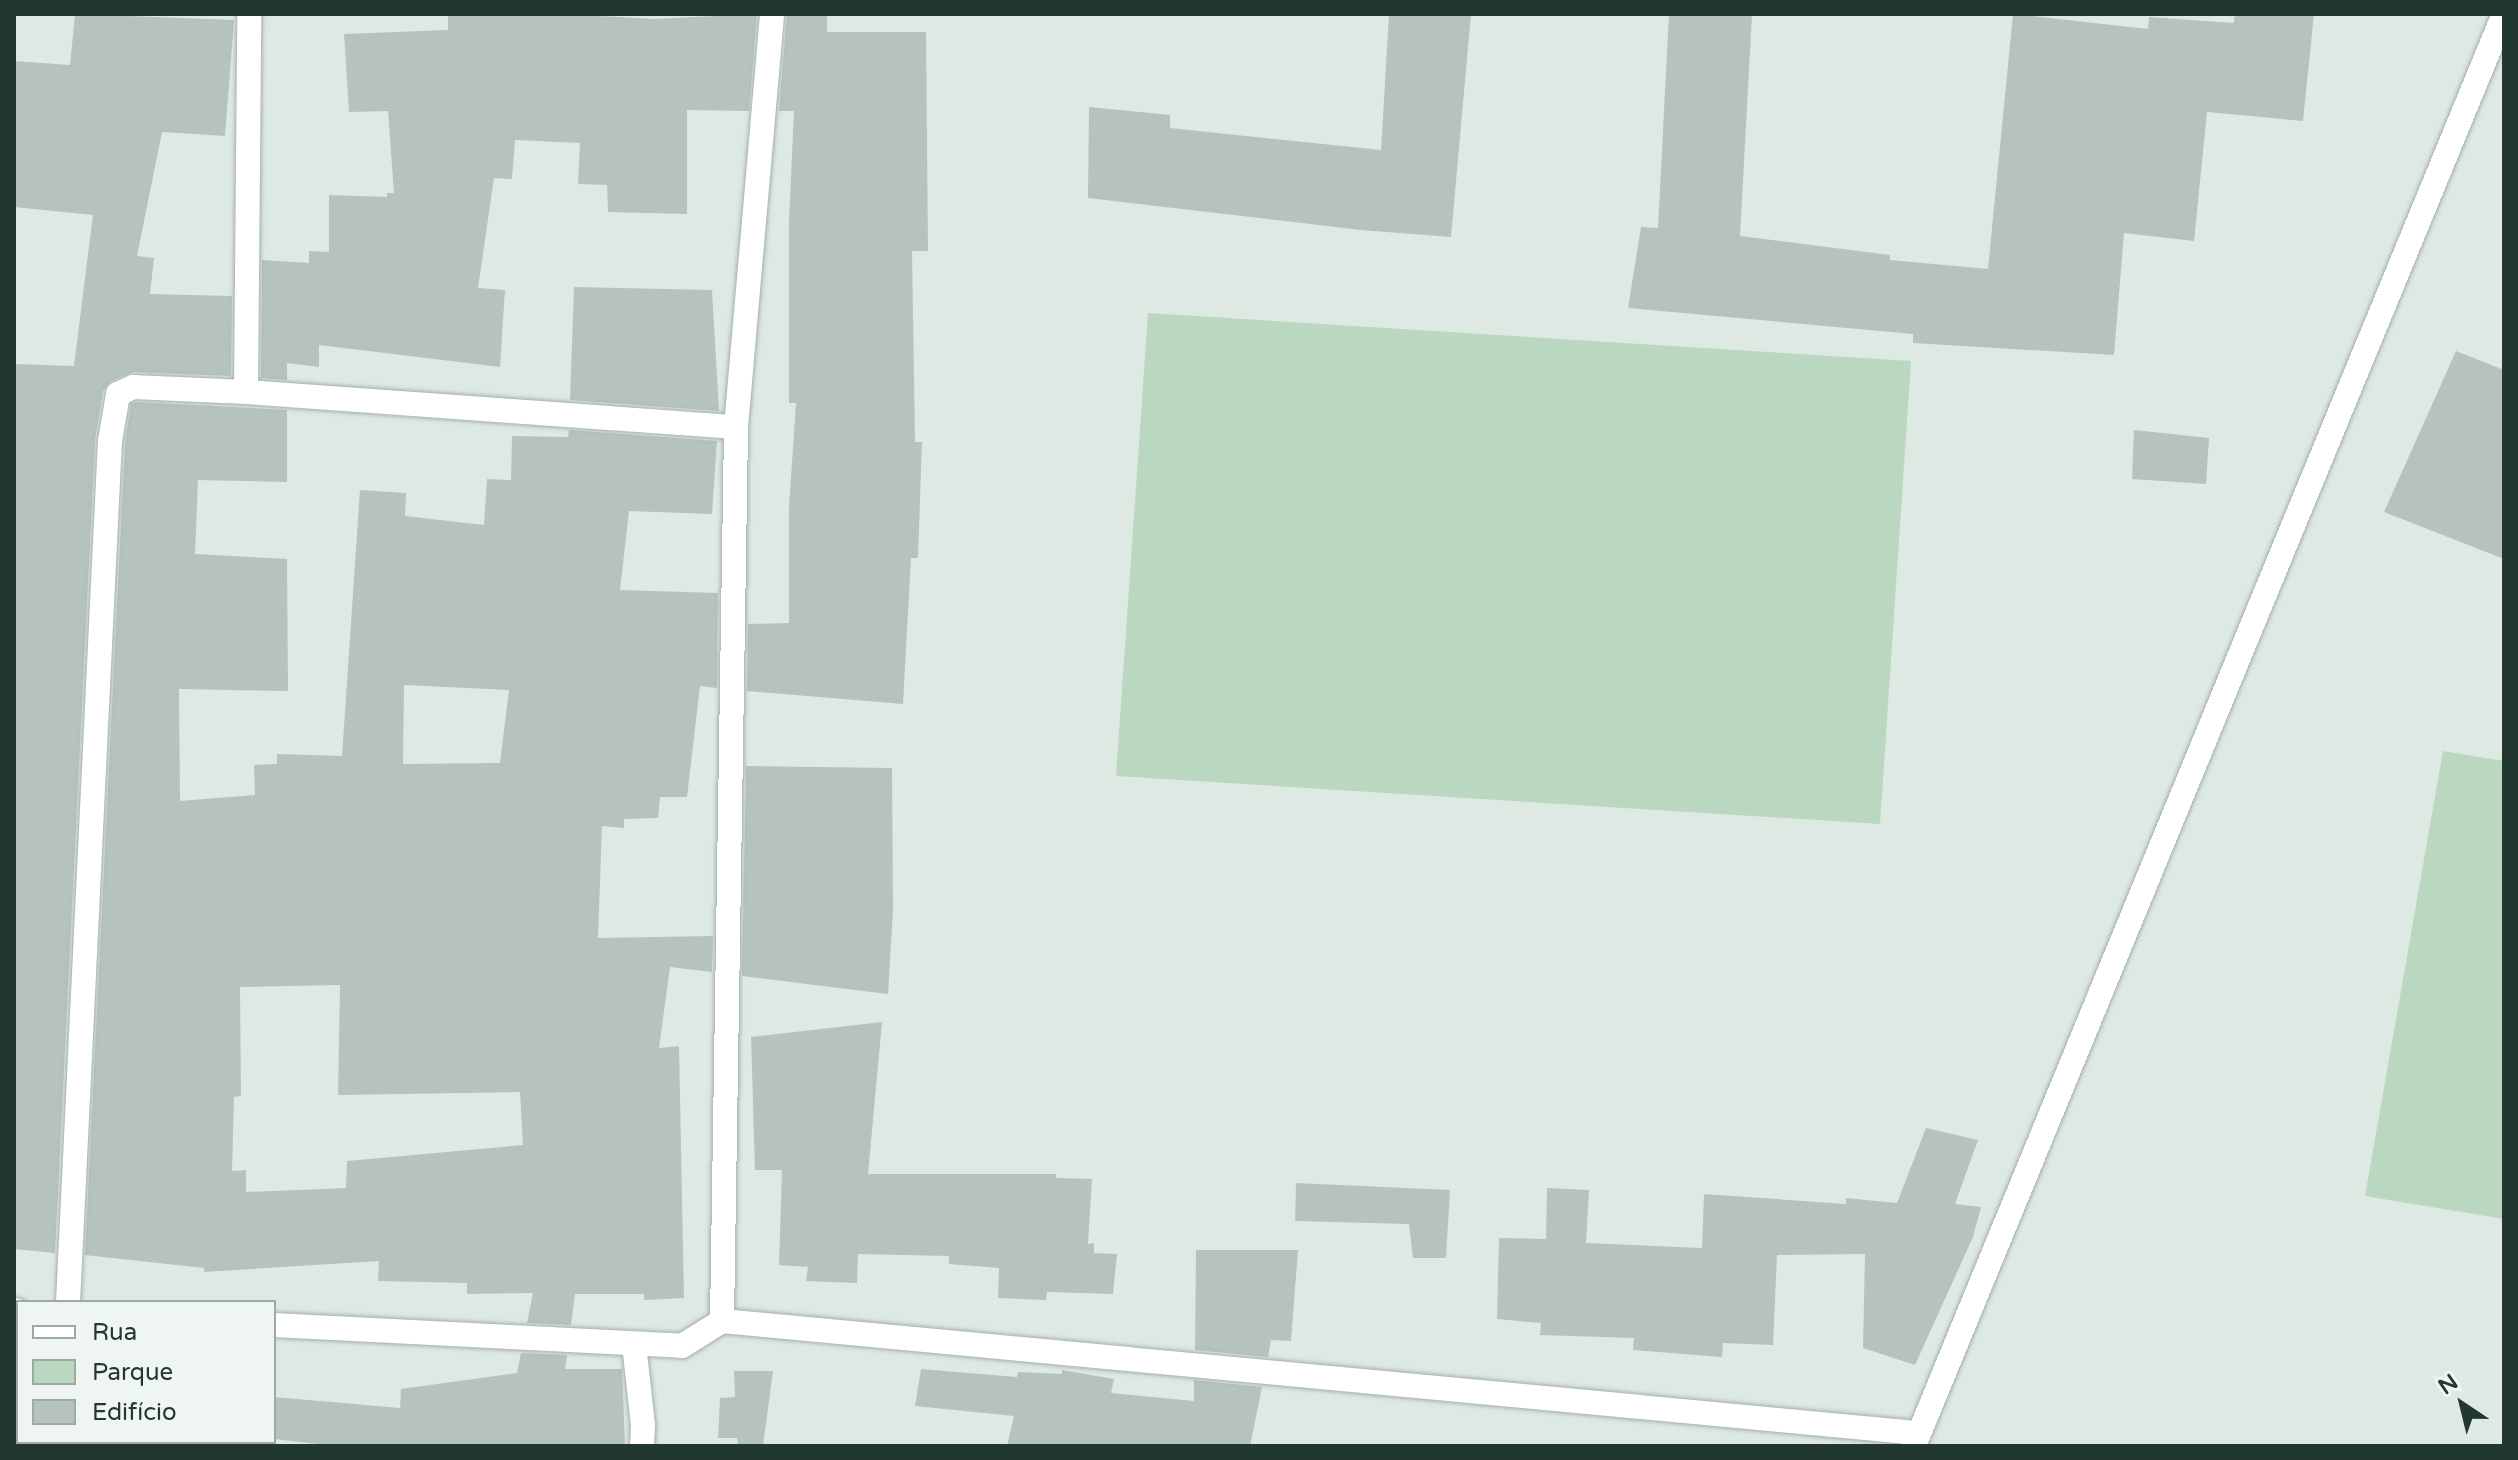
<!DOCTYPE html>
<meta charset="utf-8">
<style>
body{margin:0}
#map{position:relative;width:2518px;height:1460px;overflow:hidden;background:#dfe9e4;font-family:"Varela Round",sans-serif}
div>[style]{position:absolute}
.green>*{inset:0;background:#bad8c0}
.building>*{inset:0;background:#b5c3bc}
.roads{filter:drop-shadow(0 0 2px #a3b0aa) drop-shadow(0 0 2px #a3b0aa)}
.service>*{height:24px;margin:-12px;padding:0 12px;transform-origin:12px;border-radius:12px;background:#fff}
.minor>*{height:24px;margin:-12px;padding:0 12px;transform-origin:12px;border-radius:12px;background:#fff}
span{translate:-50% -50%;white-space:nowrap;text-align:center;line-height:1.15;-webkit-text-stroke:6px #eff6f2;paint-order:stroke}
.frame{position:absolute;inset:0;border:16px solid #22372f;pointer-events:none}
.legend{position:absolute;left:16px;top:1300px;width:260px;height:144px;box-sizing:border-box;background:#eff6f2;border:2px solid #9daaa4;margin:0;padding:10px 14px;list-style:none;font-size:24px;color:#22372f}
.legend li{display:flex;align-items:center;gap:16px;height:40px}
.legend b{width:40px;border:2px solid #9daaa4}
.north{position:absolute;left:2422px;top:1364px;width:80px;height:80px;-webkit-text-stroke:6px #eff6f2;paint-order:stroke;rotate:325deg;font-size:22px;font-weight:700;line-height:32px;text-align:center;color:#22372f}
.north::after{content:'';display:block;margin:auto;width:28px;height:36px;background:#22372f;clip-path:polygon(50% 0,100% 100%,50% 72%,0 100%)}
</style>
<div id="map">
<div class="green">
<div style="clip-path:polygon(1148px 313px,1911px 361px,1880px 824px,1116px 776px)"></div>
<div style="clip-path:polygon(2443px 751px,2504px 761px,2504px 1219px,2365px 1196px)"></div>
</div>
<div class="building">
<div style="clip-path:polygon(75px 14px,234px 20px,225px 136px,162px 132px,137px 256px,154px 258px,150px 294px,232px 296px,231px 376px,133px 372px,111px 381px,103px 391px,95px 440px,55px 1253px,14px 1249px,14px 364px,74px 366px,93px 215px,14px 207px,14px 61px,70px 65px)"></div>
<div style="clip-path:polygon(448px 14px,564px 14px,655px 19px,757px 14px,749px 111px,687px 110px,687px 214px,608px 212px,607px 185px,578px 184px,580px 143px,515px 140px,512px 179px,494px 178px,478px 288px,505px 290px,500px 367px,319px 345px,319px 367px,287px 363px,287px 380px,261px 378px,262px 260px,309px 263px,309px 251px,329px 252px,329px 195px,387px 197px,387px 193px,394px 193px,388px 111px,349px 112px,344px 34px,448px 30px)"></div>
<div style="clip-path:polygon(787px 14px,827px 14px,827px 32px,926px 32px,928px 251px,912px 251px,915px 442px,922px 442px,918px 558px,911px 558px,903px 704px,747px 691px,748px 624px,789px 623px,789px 507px,796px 403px,789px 403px,789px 222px,794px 111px,779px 111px)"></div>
<div style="clip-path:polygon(1389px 14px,1471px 14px,1451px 237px,1361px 230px,1088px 198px,1089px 107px,1170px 115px,1170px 128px,1381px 150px)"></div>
<div style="clip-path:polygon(1669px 14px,1752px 14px,1740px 236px,1890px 255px,1890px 260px,1988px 269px,2013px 14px,2148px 29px,2149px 17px,2234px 23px,2235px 14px,2314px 14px,2303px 121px,2207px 112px,2194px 241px,2124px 233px,2114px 355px,1913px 343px,1913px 334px,1628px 308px,1641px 227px,1658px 228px)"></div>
<div style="clip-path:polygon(574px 287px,712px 290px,719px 411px,570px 400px)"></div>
<div style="clip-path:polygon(2456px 351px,2504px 370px,2504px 559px,2384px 512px)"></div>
<div style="clip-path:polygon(evenodd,136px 402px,287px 410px,287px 482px,198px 480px,195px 554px,287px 559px,288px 691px,179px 689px,180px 801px,255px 795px,254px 765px,277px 764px,277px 754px,342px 756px,360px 490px,406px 493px,405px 516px,484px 525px,487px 479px,511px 480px,512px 436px,568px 437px,569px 430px,717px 441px,712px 514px,629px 511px,620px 590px,718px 593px,717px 688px,700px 686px,687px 797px,660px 797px,658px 818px,624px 819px,624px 828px,602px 826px,598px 938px,713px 936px,712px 972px,670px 967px,659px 1048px,679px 1046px,684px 1298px,644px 1300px,644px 1294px,575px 1294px,571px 1325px,527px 1323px,533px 1293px,467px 1294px,467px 1283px,378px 1281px,379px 1261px,204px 1272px,204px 1268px,85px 1255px,125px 443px,131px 404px,136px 402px,404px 685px,509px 690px,500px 763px,403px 764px,404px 685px,136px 402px,340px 985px,338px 1095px,520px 1092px,523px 1145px,347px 1161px,346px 1188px,246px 1192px,246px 1170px,232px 1171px,234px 1097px,241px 1096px,240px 987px,340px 985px)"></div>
<div style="clip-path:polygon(2134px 430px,2209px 438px,2206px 484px,2132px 479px)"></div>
<div style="clip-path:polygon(746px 766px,892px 768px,893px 910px,888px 994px,742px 976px)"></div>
<div style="clip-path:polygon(882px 1022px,868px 1174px,1056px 1174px,1056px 1178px,1092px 1179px,1088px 1244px,1094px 1243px,1094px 1253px,1117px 1254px,1113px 1294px,1047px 1292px,1046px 1300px,998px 1298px,999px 1268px,949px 1264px,949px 1256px,858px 1254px,857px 1283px,806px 1281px,808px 1267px,779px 1265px,782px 1170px,755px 1170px,751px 1037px)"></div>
<div style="clip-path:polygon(1926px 1128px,1978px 1140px,1955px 1204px,1981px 1207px,1973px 1237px,1915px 1365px,1863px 1348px,1865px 1254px,1777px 1255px,1773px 1345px,1723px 1343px,1722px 1357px,1633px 1350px,1634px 1338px,1540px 1335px,1541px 1323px,1497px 1319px,1499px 1238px,1546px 1239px,1547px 1188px,1589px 1190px,1586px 1243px,1702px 1248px,1704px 1194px,1846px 1204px,1846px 1198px,1897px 1203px)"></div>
<div style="clip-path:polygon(1296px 1183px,1450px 1190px,1446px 1258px,1413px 1258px,1409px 1224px,1295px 1221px)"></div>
<div style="clip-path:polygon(1196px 1250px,1298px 1250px,1291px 1341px,1271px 1340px,1268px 1357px,1195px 1350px)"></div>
<div style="clip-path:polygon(521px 1353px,567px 1355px,565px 1369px,622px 1369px,625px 1446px,335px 1446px,274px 1439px,274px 1397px,400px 1408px,401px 1389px,517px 1373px)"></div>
<div style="clip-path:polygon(921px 1369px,1017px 1377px,1018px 1372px,1062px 1374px,1062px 1370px,1114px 1379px,1111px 1393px,1194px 1401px,1194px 1380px,1262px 1387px,1250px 1446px,1007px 1446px,1014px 1416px,915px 1406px)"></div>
<div style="clip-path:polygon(734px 1371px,773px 1371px,763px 1446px,738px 1446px,737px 1438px,718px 1438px,720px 1398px,735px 1397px)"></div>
</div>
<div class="roads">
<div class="service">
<div style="left:246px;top:392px;width:378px;rotate:-89.5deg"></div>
<div style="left:68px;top:1302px;width:862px;rotate:-87.21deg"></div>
<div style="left:110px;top:441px;width:48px;rotate:-80.3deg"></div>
<div style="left:118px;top:394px;width:17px;rotate:-25deg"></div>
<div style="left:133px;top:387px;width:113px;rotate:2.5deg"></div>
<div style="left:246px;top:392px;width:491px;rotate:4.1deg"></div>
<div style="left:722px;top:1321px;width:1202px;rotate:5.35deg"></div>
<div style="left:634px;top:1344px;width:82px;rotate:83.7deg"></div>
<div style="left:643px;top:1426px;width:20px;rotate:93deg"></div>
<div style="left:1914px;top:1446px;width:1549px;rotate:-67.61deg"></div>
</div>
<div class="minor">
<div style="left:14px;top:1310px;width:4px;rotate:14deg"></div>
<div style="left:274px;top:1325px;width:409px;rotate:2.9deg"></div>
<div style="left:682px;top:1346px;width:47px;rotate:-32deg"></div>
<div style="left:722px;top:1321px;width:894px;rotate:-89.1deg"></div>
<div style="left:736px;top:427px;width:415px;rotate:-85deg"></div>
</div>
</div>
<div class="frame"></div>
<ul class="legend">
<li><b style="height:10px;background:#fff"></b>Rua</li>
<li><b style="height:22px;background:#bad8c0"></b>Parque</li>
<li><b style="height:22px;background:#b5c3bc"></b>Edifício</li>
</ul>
<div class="north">N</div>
</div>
